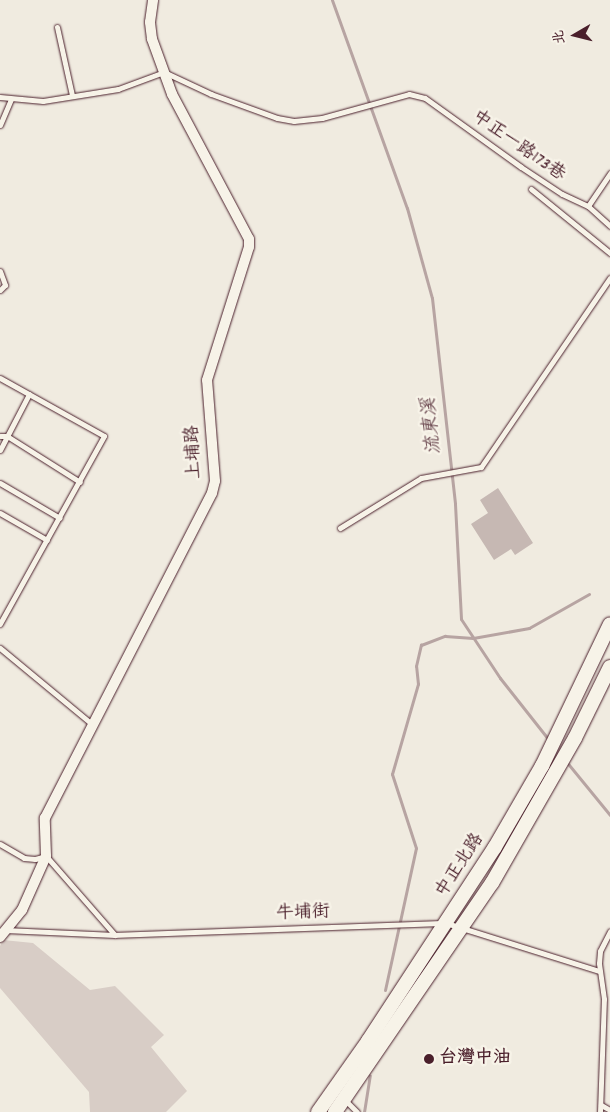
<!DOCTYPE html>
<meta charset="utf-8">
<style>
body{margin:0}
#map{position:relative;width:610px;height:1112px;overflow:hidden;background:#f0ebe0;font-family:Dekko,"LXGW WenKai TC",sans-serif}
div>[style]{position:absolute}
.green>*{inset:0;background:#d8cdc6}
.stream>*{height:3px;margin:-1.5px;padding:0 1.5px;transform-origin:1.5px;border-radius:1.5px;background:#b7a4a2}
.building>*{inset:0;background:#c6b8b3}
.roads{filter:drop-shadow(0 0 1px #4a1f2b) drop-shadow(0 0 1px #4a1f2b)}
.service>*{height:5px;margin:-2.5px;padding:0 2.5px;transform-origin:2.5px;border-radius:2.5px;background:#f7f3e8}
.minor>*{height:10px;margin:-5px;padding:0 5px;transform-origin:5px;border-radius:5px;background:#f7f3e8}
.secondary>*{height:14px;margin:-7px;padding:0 7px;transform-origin:7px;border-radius:7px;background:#f7f3e8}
.dots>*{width:14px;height:14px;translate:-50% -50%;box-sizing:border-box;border:2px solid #f7f3e8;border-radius:50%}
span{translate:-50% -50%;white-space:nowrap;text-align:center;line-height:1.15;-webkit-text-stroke:5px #f7f3e8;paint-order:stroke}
.street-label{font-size:18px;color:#4a1f2b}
.poi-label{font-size:18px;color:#4a1f2b;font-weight:700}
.left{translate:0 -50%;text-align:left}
.water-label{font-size:19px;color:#704e55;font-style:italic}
.north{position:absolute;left:550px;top:10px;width:50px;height:50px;-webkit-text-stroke:4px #f7f3e8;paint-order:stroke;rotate:262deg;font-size:14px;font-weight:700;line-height:20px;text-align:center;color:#4a1f2b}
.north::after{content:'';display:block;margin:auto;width:18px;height:22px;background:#4a1f2b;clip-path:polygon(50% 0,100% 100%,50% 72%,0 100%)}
</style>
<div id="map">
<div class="green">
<div style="clip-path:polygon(3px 940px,33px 943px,90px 990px,115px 986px,164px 1035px,151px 1047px,187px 1091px,166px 1112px,90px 1112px,89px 1092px,0 988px,0 946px)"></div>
</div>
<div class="stream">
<div style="left:332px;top:0;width:221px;rotate:70.2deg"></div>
<div style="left:407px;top:208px;width:93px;rotate:74.5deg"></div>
<div style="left:432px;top:298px;width:207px;rotate:83.6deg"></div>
<div style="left:455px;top:504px;width:115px;rotate:87deg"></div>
<div style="left:461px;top:619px;width:71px;rotate:56.5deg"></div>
<div style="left:500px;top:678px;width:79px;rotate:51.7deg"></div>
<div style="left:565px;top:760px;width:71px;rotate:50.7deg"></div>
<div style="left:385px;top:990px;width:145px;rotate:-77.7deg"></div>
<div style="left:416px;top:848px;width:78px;rotate:-108deg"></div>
<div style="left:392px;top:774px;width:94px;rotate:-73.9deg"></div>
<div style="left:418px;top:684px;width:18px;rotate:-96deg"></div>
<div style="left:416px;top:666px;width:22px;rotate:-77deg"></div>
<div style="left:421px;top:645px;width:26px;rotate:-21deg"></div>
<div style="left:445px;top:636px;width:28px;rotate:4deg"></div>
<div style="left:473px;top:638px;width:57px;rotate:-10.1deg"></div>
<div style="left:529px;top:628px;width:69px;rotate:-29.5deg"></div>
<div style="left:364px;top:1112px;width:37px;rotate:-81deg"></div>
</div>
<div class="building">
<div style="clip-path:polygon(498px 488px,533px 543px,515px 555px,511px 549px,494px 560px,471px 524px,488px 513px,480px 500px)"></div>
</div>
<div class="roads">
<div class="service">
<div style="left:57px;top:27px;width:70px;rotate:77.6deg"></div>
<div style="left:0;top:97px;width:43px;rotate:5.3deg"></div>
<div style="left:43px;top:101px;width:76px;rotate:-9.1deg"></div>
<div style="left:118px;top:89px;width:49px;rotate:-20.3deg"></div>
<div style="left:164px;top:72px;width:52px;rotate:25.1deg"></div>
<div style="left:211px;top:94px;width:70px;rotate:20deg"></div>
<div style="left:277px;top:118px;width:17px;rotate:10deg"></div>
<div style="left:294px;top:121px;width:28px;rotate:-6deg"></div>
<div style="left:322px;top:118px;width:90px;rotate:-15.4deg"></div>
<div style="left:409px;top:94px;width:16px;rotate:14deg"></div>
<div style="left:425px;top:98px;width:118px;rotate:35.7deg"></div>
<div style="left:521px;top:167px;width:49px;rotate:33.4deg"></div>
<div style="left:562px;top:194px;width:29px;rotate:25deg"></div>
<div style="left:588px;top:206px;width:30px;rotate:42deg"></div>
<div style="left:0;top:125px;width:28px;rotate:-67deg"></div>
<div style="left:531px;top:189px;width:102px;rotate:39deg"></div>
<div style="left:588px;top:206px;width:40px;rotate:-56deg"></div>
<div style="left:0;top:271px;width:15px;rotate:70deg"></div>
<div style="left:5px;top:285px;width:7px;rotate:135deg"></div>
<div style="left:0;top:378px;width:119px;rotate:29.1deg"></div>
<div style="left:104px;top:436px;width:215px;rotate:119deg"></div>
<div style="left:0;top:436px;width:7px"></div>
<div style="left:7px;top:436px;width:86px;rotate:32.2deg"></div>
<div style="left:0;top:450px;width:63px;rotate:-62.6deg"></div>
<div style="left:0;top:483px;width:69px;rotate:30.3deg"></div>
<div style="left:0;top:513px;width:54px;rotate:29.9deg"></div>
<div style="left:340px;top:528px;width:95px;rotate:-31.7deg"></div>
<div style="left:421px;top:478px;width:61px;rotate:-10.4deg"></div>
<div style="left:481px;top:467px;width:229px;rotate:-55.7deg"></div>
<div style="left:0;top:648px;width:119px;rotate:39.6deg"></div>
<div style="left:0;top:844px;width:28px;rotate:30deg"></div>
<div style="left:24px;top:858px;width:11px;rotate:5deg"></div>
<div style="left:35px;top:859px;width:11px;rotate:-15deg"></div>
<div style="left:46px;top:856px;width:105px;rotate:48.9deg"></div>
<div style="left:5px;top:930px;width:110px;rotate:2.6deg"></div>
<div style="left:115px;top:935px;width:331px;rotate:-2.1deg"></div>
<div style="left:446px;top:923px;width:160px;rotate:17.4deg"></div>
<div style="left:345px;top:1100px;width:17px;rotate:45deg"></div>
<div style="left:601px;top:1105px;width:10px;rotate:29deg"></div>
<div style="left:600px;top:1112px;width:113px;rotate:-88deg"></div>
<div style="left:604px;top:999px;width:36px;rotate:-98deg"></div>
<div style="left:599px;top:963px;width:12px;rotate:-85deg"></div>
<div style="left:600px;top:951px;width:22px;rotate:-63deg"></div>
</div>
<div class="minor">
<div style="left:0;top:937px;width:35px;rotate:-51deg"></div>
<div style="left:22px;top:910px;width:59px;rotate:-66deg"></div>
<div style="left:46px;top:856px;width:38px;rotate:-92deg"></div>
<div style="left:45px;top:818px;width:365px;rotate:-62.8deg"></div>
<div style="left:212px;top:493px;width:12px;rotate:-76deg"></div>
<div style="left:215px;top:481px;width:101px;rotate:-94.5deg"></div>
<div style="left:207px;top:380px;width:139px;rotate:-72.5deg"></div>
<div style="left:249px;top:247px;width:8px;rotate:-90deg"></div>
<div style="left:249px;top:239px;width:164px;rotate:-118deg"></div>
<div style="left:172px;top:94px;width:59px;rotate:-110deg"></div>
<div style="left:152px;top:39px;width:17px;rotate:-97deg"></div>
<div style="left:150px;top:22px;width:22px;rotate:-82deg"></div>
</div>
<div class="secondary">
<div style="left:318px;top:1112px;width:87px;rotate:-54.8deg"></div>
<div style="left:368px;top:1041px;width:232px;rotate:-56.8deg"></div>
<div style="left:495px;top:847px;width:94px;rotate:-59.9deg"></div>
<div style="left:542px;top:766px;width:157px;rotate:-64.4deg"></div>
<div style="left:335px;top:1112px;width:278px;rotate:-55.6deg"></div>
<div style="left:492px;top:883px;width:167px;rotate:-60.2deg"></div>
<div style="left:575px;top:738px;width:79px;rotate:-63.8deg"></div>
</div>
</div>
<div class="dots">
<div style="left:429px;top:1059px;background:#4a1f2b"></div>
</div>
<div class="street-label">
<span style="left:518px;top:147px;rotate:35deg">中正一路173巷</span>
<span style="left:195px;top:452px;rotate:-93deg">上埔路</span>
<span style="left:461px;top:866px;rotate:-57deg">中正北路</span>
<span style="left:303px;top:914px;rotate:-2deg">牛埔街</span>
</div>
<div class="poi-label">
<span class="left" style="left:439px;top:1059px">台灣中油</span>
</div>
<div class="water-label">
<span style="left:433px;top:426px;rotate:-96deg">流東溪</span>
</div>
<div class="north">北</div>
</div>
